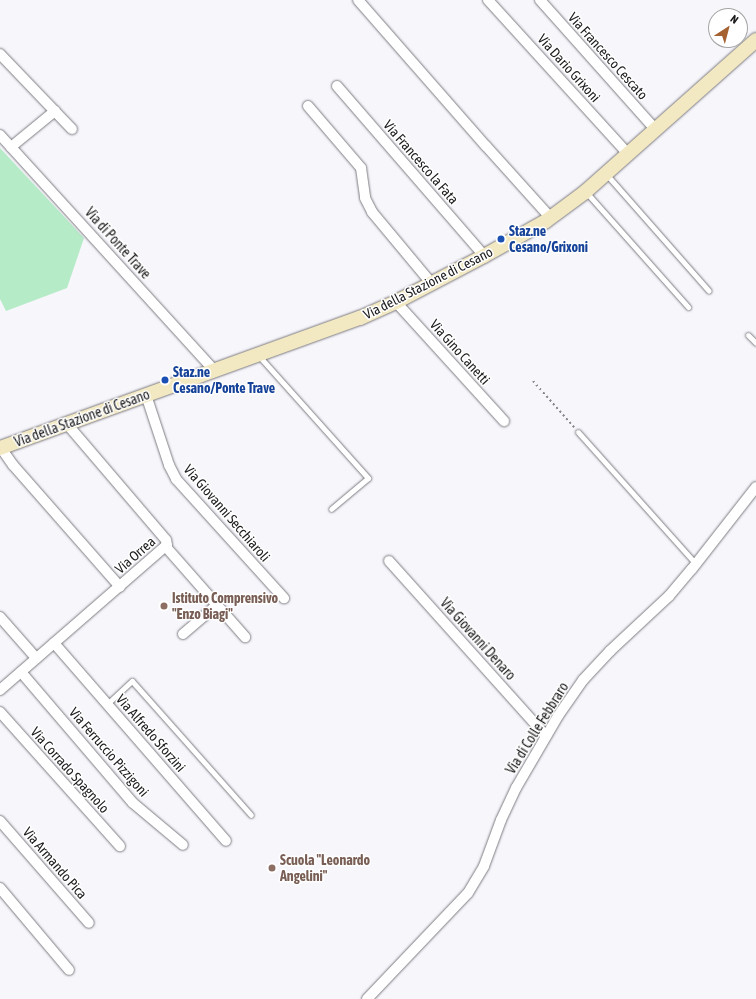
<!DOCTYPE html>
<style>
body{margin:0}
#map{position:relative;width:756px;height:999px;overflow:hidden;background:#f7f6fb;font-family:"Asap Condensed",sans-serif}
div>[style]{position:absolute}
.green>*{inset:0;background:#b5ebc7}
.path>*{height:2px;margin-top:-1px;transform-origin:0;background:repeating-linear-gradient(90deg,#89888b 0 2px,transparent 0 5px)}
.roads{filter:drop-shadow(0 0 1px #7d7b80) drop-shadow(0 0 1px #7d7b80)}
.lane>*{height:5px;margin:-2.5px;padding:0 2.5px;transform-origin:2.5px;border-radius:2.5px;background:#fff}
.street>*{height:10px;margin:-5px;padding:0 5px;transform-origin:5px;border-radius:5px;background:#fff}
.secondary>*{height:14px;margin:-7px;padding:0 7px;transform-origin:7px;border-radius:7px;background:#f2e9c3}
.dots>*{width:11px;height:11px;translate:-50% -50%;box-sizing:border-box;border:2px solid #fff;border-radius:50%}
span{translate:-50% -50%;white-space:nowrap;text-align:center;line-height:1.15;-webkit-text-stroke:3px #fff;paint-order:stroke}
.street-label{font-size:14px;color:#1c1b1d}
.transit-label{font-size:14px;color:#164399;font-weight:700}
.left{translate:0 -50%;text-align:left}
.education-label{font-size:14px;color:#785e54;font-weight:700}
.north{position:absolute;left:708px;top:8px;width:40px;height:40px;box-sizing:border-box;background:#fff;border:1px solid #a4a4a5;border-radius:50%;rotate:36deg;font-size:11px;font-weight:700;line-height:16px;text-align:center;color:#1c1b1d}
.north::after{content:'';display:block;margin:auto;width:14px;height:18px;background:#a56130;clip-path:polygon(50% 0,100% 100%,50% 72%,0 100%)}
</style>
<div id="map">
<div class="green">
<div style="clip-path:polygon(0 148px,84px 238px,67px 288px,6px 311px,0 299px)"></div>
</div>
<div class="path">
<div style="left:533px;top:381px;width:62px;rotate:48.3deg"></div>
</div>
<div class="roads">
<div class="lane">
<div style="left:607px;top:175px;width:154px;rotate:48.7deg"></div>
<div style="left:586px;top:192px;width:154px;rotate:48.4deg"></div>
<div style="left:748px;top:335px;width:11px;rotate:45deg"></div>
<div style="left:259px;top:356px;width:164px;rotate:48.2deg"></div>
<div style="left:368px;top:478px;width:48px;rotate:140deg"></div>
<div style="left:578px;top:432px;width:177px;rotate:48.2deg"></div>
<div style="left:107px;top:704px;width:34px;rotate:-43deg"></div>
<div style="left:132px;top:681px;width:179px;rotate:48.4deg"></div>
</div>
<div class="street">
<div style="left:358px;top:0;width:194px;rotate:48.8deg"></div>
<div style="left:486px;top:146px;width:96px;rotate:48deg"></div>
<div style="left:488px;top:0;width:208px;rotate:47.7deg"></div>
<div style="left:540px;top:0;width:174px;rotate:48.3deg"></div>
<div style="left:0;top:54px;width:104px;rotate:46.2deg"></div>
<div style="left:337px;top:86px;width:225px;rotate:49.1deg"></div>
<div style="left:308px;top:106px;width:82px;rotate:49.5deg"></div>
<div style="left:361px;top:168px;width:30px;rotate:82deg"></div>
<div style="left:365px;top:198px;width:16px;rotate:63deg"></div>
<div style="left:372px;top:212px;width:94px;rotate:50.2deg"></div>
<div style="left:0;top:135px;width:319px;rotate:47.7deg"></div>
<div style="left:11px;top:147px;width:57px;rotate:-39.3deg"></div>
<div style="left:396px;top:302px;width:161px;rotate:47.8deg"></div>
<div style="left:146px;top:395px;width:74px;rotate:71.8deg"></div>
<div style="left:169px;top:465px;width:16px;rotate:63deg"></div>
<div style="left:176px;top:479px;width:161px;rotate:47.8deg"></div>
<div style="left:1px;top:448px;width:21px;rotate:55deg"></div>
<div style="left:13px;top:465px;width:162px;rotate:48.7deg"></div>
<div style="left:166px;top:547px;width:120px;rotate:48.7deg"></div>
<div style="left:389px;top:561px;width:235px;rotate:48.1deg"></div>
<div style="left:0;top:617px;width:55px;rotate:48.7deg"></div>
<div style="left:183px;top:634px;width:45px;rotate:-40.5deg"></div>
<div style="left:54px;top:643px;width:262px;rotate:49deg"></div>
<div style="left:21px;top:672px;width:172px;rotate:49.5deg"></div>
<div style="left:133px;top:803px;width:65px;rotate:40deg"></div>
<div style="left:0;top:690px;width:221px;rotate:-41deg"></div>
<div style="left:167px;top:545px;width:5px;rotate:-101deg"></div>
<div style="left:166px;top:540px;width:153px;rotate:-130.5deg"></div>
<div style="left:0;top:712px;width:180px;rotate:48.2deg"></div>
<div style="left:0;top:821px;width:135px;rotate:48.9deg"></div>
<div style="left:0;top:888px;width:107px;rotate:49.9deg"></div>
<div style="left:367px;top:999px;width:146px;rotate:-46.4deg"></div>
<div style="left:468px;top:893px;width:31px;rotate:-59deg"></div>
<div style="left:484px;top:866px;width:49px;rotate:-69.7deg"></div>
<div style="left:501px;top:820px;width:35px;rotate:-65deg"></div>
<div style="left:516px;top:788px;width:83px;rotate:-59.7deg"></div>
<div style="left:558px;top:716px;width:44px;rotate:-55.2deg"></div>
<div style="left:583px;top:680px;width:40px;rotate:-47deg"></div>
<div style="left:610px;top:651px;width:81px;rotate:-43deg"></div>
<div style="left:669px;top:596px;width:35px;rotate:-50deg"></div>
<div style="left:692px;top:569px;width:104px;rotate:-52deg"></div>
</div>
<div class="secondary">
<div style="left:0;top:448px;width:383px;rotate:-19.9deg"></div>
<div style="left:360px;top:318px;width:39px;rotate:-24deg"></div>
<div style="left:396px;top:302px;width:99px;rotate:-27.6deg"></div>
<div style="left:484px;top:256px;width:71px;rotate:-29.4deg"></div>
<div style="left:546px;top:221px;width:49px;rotate:-36.6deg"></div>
<div style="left:585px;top:192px;width:229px;rotate:-41.6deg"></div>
</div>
</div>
<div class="dots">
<div style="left:501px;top:239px;background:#1a4fb4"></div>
<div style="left:165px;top:380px;background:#1a4fb4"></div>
<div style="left:164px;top:606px;background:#8d6e63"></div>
<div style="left:272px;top:868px;background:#8d6e63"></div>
</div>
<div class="street-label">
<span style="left:608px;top:56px;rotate:48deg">Via Francesco Cescato</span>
<span style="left:569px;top:68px;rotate:48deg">Via Dario Grixoni</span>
<span style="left:421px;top:162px;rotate:49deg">Via Francesco la Fata</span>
<span style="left:118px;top:243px;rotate:48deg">Via di Ponte Trave</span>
<span style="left:428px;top:283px;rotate:-27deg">Via della Stazione di Cesano</span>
<span style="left:460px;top:352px;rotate:48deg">Via Gino Canetti</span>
<span style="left:82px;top:418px;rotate:-20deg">Via della Stazione di Cesano</span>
<span style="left:227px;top:513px;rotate:49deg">Via Giovanni Secchiaroli</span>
<span style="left:135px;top:555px;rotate:-41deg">Via Orrea</span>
<span style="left:478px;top:639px;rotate:48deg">Via Giovanni Denaro</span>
<span style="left:537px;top:728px;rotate:-58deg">Via di Colle Febbraro</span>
<span style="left:151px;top:733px;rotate:49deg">Via Alfredo Sforzini</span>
<span style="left:109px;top:752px;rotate:49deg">Via Ferruccio Pizzigoni</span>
<span style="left:70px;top:770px;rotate:48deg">Via Corrado Spagnolo</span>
<span style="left:55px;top:863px;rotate:49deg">Via Armando Pica</span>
</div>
<div class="transit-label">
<span class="left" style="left:509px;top:239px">Staz.ne<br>Cesano/Grixoni</span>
<span class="left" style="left:173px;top:380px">Staz.ne<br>Cesano/Ponte Trave</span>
</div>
<div class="education-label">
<span class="left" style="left:172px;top:606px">Istituto Comprensivo<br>"Enzo Biagi"</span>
<span class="left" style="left:280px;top:868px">Scuola "Leonardo<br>Angelini"</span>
</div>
<div class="north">N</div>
</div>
